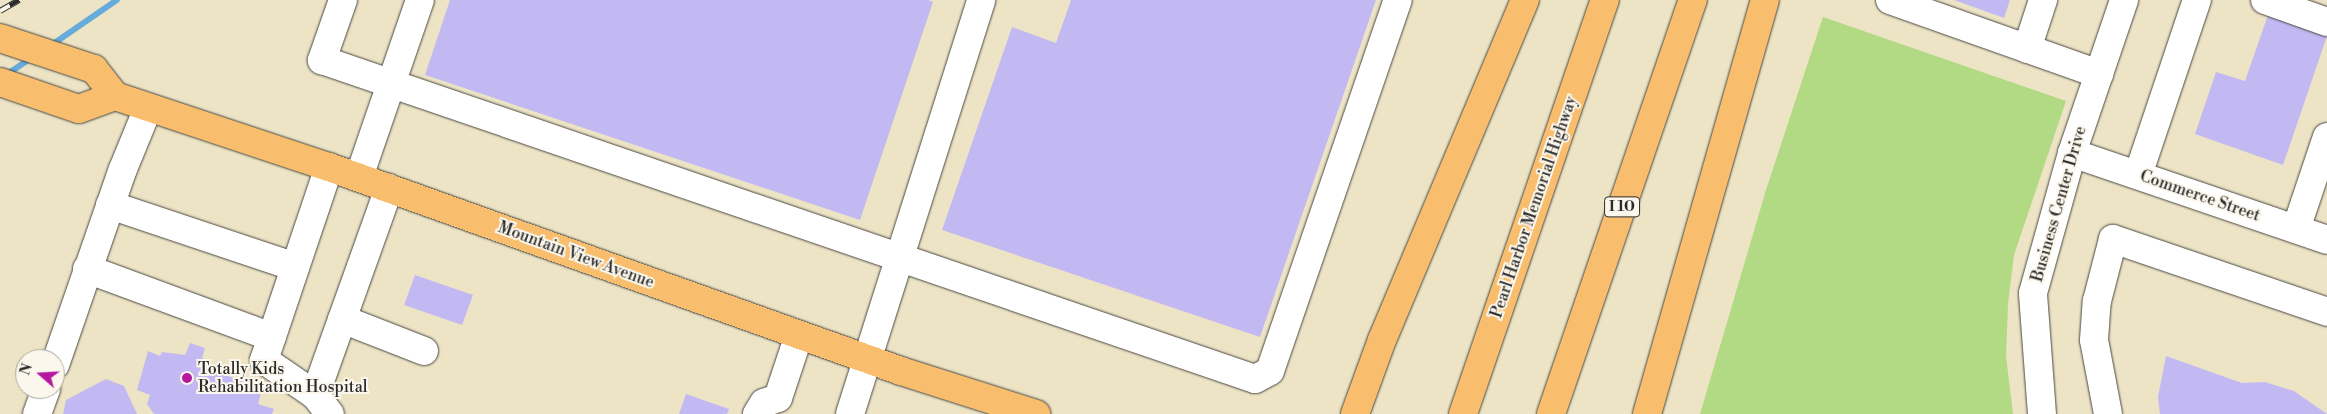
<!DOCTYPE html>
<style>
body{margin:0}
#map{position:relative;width:2327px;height:414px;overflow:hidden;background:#ede4c5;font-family:"Libre Bodoni",serif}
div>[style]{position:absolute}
.green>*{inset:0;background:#b2d983}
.stream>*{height:6px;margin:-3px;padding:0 3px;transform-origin:3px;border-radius:3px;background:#66abdc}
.building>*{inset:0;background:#c2b9f3}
.roads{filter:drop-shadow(0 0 1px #484742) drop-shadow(0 0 1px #484742)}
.minor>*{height:28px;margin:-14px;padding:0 14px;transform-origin:14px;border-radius:14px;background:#fff}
.major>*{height:28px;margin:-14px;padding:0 14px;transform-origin:14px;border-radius:14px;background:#f9be6d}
.highway>*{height:28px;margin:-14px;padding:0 14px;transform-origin:14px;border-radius:14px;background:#f9be6d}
.rail>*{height:5.5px;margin-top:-2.75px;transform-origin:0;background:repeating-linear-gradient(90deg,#fbf7ec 0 11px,#2b2b2b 0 22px);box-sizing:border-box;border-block:1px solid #2b2b2b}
.dots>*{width:14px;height:14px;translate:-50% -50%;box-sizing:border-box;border:2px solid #fbf7ec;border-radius:50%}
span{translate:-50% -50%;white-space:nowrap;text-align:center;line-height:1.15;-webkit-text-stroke:4px #fbf7ec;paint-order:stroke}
.shield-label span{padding:1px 4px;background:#fbf7ec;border:1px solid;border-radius:4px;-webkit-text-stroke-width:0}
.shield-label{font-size:15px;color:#2b2b2b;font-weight:700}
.street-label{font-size:16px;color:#2b2b2b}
.poi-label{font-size:16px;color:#2b2b2b}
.left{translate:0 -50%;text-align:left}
.north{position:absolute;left:15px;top:349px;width:50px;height:50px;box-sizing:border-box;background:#fbf7ec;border:1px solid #a8a59f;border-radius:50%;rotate:289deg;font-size:14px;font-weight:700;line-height:20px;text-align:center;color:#2b2b2b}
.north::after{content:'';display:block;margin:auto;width:18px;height:22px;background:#b5179e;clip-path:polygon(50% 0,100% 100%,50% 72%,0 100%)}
</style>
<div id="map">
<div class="green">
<div style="clip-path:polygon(1823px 17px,2066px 101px,2014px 255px,2008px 304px,2006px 356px,2013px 414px,1700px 414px,1766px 190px)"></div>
</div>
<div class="stream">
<div style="left:50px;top:46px;width:81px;rotate:-34.5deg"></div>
<div style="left:6px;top:75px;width:32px;rotate:-34deg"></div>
</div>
<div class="building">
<div style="clip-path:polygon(450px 0,928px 0,933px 2px,860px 220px,425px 75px)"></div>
<div style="clip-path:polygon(1071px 0,1376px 0,1260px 337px,942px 230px,1012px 27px,1056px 43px)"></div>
<div style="clip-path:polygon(1954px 0,2010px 0,2004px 18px)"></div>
<div style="clip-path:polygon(2268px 15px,2327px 36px,2283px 165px,2195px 134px,2216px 72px,2245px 81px)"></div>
<div style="clip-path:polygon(415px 275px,473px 295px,462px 325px,404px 305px)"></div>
<div style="clip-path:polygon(190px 343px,205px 348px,202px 358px,207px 360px,205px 367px,262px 389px,258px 404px,274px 409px,272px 414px,154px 414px,147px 404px,150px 395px,137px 390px,148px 351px,160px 356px,162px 352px,185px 355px)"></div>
<div style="clip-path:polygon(2166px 356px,2242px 383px,2265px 382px,2294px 391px,2327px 414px,2160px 414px,2158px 397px)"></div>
<div style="clip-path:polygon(106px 379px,124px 386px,137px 414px,63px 414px,66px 400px)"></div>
<div style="clip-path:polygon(686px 394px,729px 409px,727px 414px,679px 414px)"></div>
</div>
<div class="roads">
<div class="minor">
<div style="left:343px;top:0;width:64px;rotate:109.3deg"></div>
<div style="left:322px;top:60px;width:986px;rotate:18.88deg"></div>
<div style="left:1255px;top:379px;width:17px;rotate:-28deg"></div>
<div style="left:1270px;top:371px;width:392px;rotate:-71deg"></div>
<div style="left:1890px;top:0;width:222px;rotate:19.5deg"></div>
<div style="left:2265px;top:0;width:66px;rotate:19.5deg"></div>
<div style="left:2027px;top:49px;width:52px;rotate:-71.9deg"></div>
<div style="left:2072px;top:153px;width:269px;rotate:18.8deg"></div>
<div style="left:329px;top:167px;width:204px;rotate:108.6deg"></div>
<div style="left:264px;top:360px;width:62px;rotate:34.5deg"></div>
<div style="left:315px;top:395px;width:220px;rotate:-70.3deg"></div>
<div style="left:2138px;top:175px;width:185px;rotate:-71.4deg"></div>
<div style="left:359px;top:177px;width:187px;rotate:-71deg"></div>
<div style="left:110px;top:205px;width:195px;rotate:18.5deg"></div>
<div style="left:2296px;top:229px;width:97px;rotate:-71.4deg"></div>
<div style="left:87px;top:269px;width:197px;rotate:20.2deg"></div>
<div style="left:342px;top:319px;width:88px;rotate:21.3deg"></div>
<div style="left:55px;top:365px;width:207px;rotate:-70.9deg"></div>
<div style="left:123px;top:169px;width:66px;rotate:-67.7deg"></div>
<div style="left:315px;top:395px;width:24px;rotate:52deg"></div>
<div style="left:778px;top:398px;width:66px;rotate:-71.6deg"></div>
<div style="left:37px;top:414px;width:27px;rotate:-70deg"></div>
<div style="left:757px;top:414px;width:13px;rotate:-58deg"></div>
<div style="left:764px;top:403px;width:15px;rotate:-20deg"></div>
<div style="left:850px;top:414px;width:434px;rotate:-72.4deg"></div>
<div style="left:2042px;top:414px;width:121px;rotate:-94.3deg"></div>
<div style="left:2033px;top:293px;width:145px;rotate:-74.4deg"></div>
<div style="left:2072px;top:153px;width:162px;rotate:-71.2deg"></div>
<div style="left:2108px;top:414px;width:75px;rotate:-100.7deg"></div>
<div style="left:2094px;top:340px;width:39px;rotate:-86deg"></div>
<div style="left:2097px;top:301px;width:64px;rotate:-75.5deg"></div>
<div style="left:2113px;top:239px;width:226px;rotate:18.8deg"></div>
</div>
<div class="major">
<div style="left:0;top:38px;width:99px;rotate:18.3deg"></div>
<div style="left:94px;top:69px;width:34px;rotate:52deg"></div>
<div style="left:115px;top:96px;width:225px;rotate:18.4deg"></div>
<div style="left:329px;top:167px;width:607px;rotate:19.63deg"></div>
<div style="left:901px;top:371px;width:142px;rotate:17.7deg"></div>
<div style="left:0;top:82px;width:83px;rotate:18.9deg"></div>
<div style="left:79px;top:109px;width:38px;rotate:-20deg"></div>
</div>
<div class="highway">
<div style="left:1355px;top:414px;width:79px;rotate:-70deg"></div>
<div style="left:1382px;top:340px;width:369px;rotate:-67.2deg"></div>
<div style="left:1463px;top:414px;width:438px;rotate:-71.1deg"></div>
<div style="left:1551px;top:414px;width:438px;rotate:-71.1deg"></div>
<div style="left:1647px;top:414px;width:430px;rotate:-74.1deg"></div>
</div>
</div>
<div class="rail">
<div style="left:0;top:11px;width:22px;rotate:-30deg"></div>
</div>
<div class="dots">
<div style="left:187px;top:378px;background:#b5179e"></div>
</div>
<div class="shield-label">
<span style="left:1622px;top:207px">I 10</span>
</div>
<div class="street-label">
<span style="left:2200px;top:196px;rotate:19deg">Commerce Street</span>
<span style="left:2059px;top:204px;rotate:-74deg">Business Center Drive</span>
<span style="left:1534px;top:207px;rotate:-71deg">Pearl Harbor Memorial Highway</span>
<span style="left:576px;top:255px;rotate:20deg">Mountain View Avenue</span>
</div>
<div class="poi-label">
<span class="left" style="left:198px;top:378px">Totally Kids<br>Rehabilitation Hospital</span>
</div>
<div class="north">N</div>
</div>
